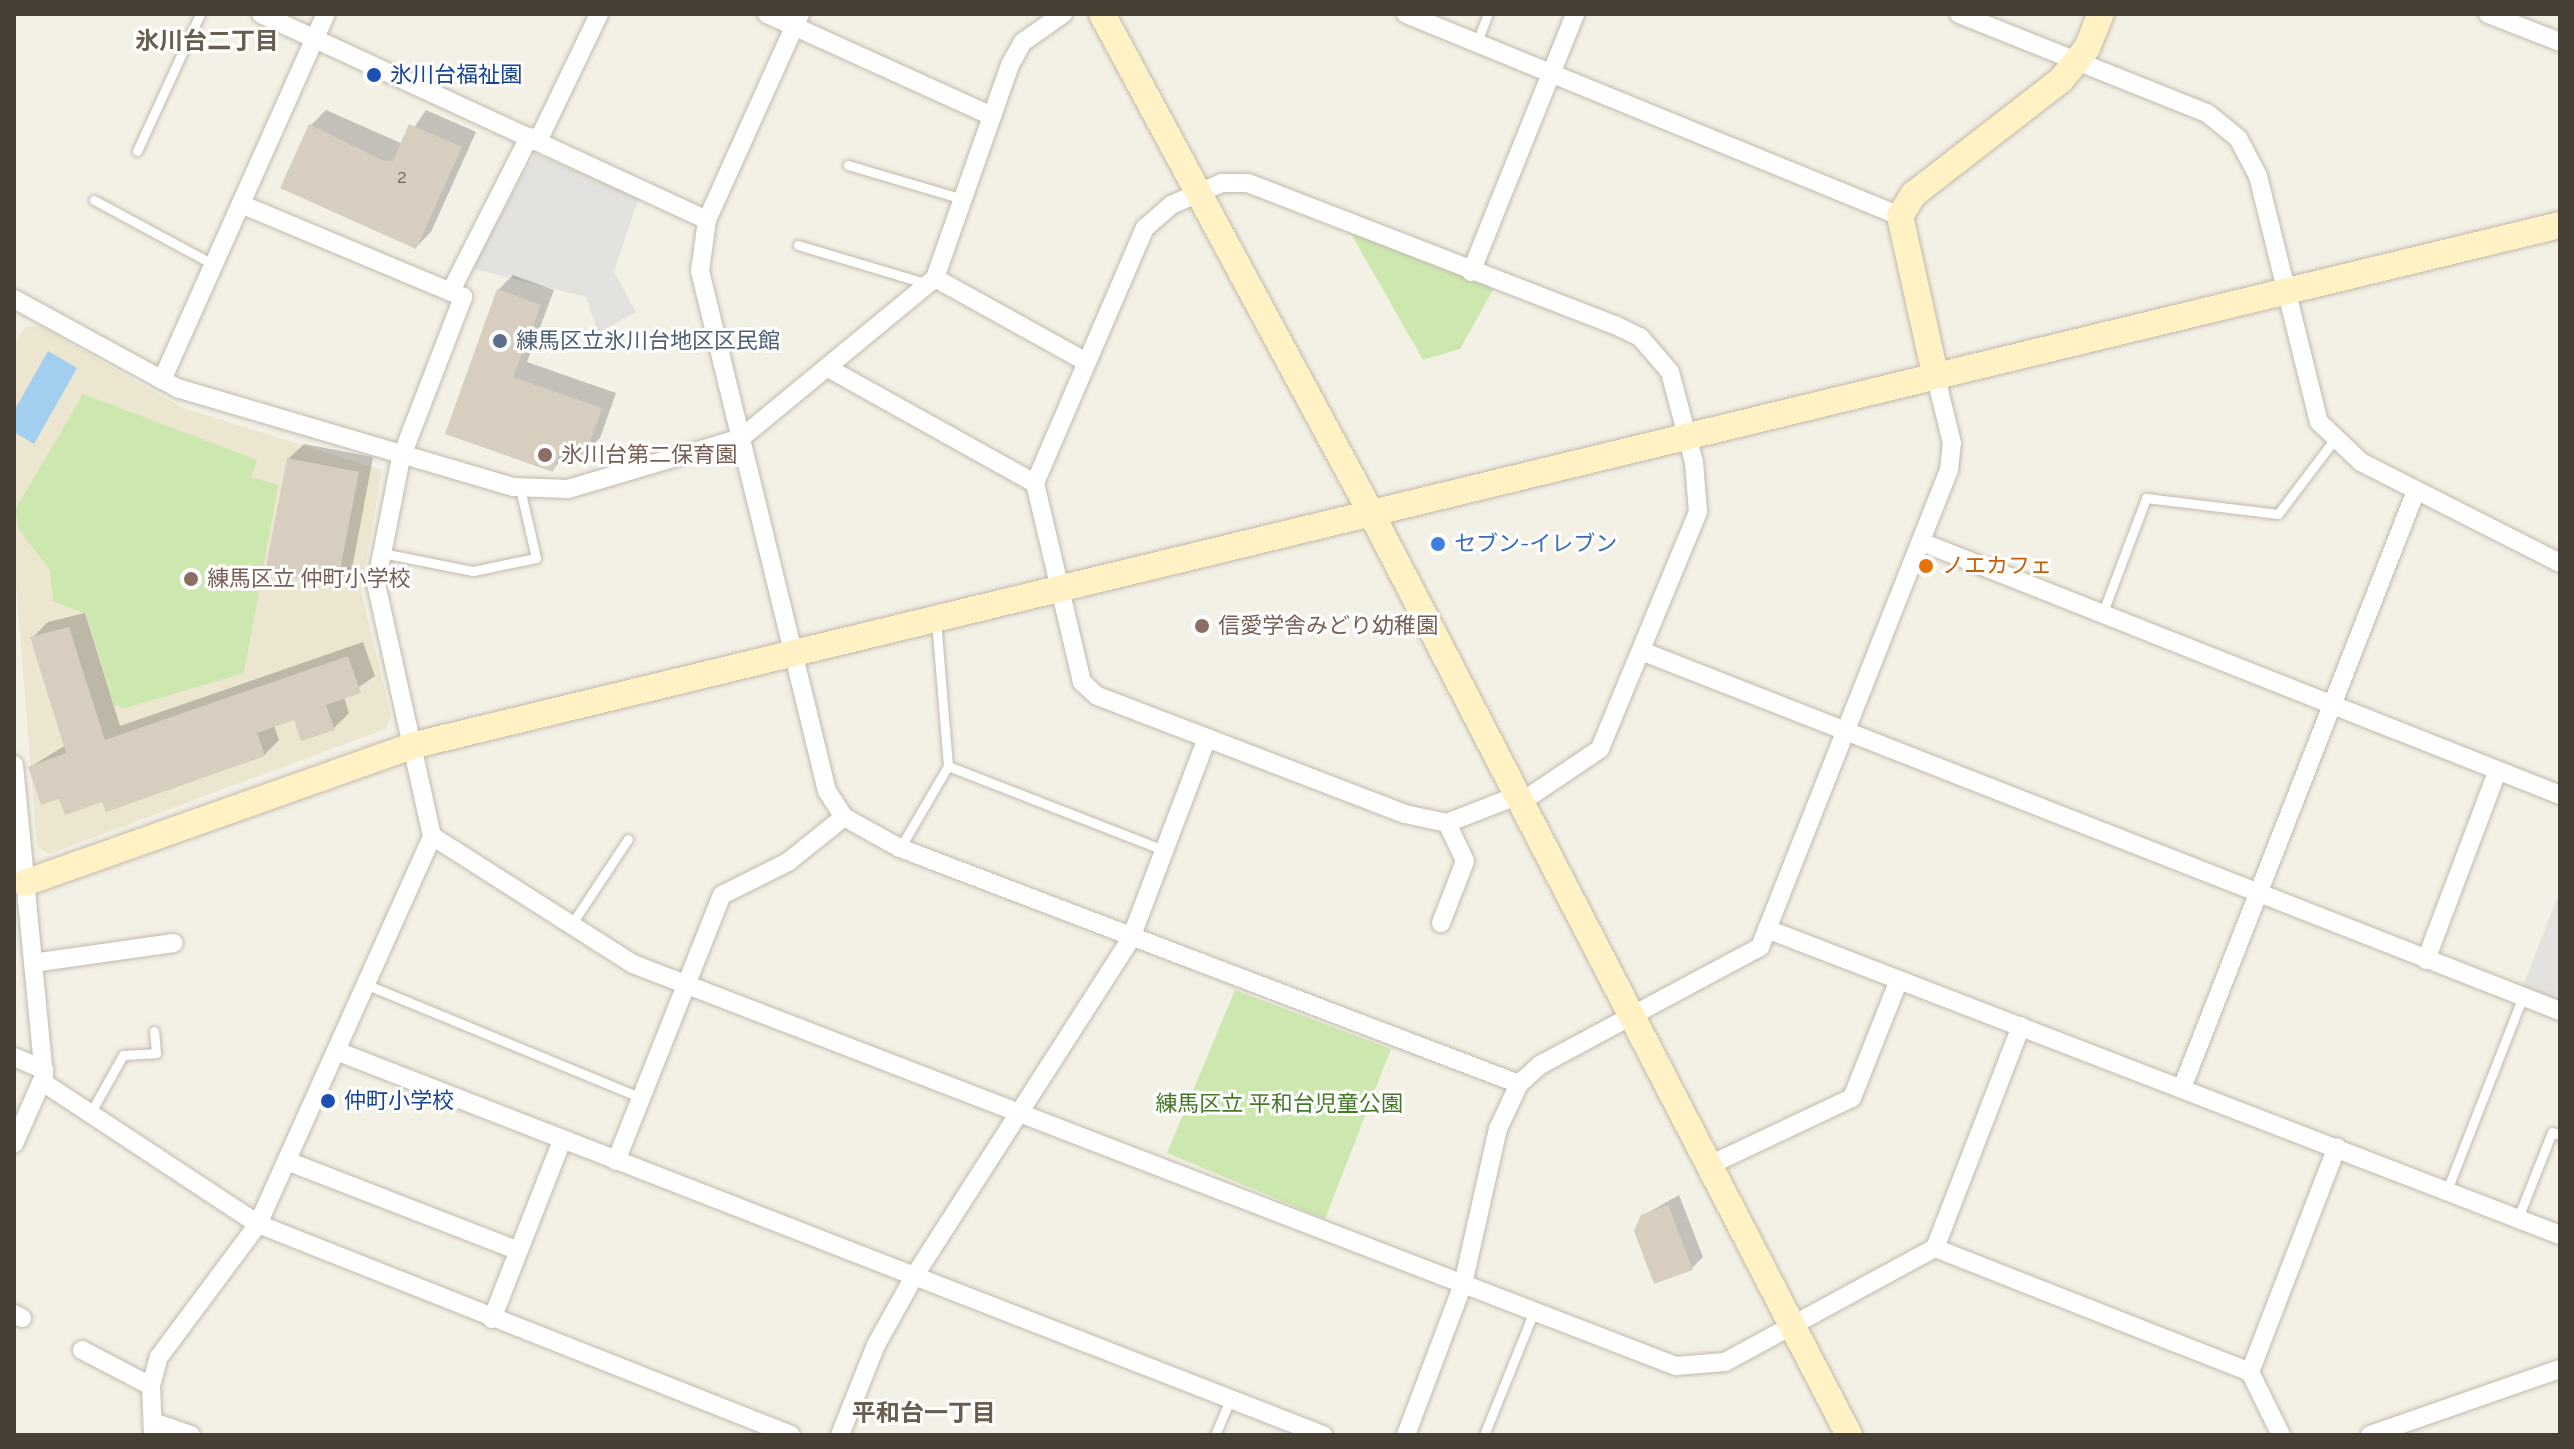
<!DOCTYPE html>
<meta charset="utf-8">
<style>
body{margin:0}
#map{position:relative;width:2574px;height:1449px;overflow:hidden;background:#f3f0e6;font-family:Raleway,"Noto Sans JP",sans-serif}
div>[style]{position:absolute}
.education>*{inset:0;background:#ece5d0}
.green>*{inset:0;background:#cde8af}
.parking>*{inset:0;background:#e4e2de}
.water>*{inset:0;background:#a2cff0}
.shadow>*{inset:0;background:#0003}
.building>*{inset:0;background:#d8cebf}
.roads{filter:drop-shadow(0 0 2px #c2baac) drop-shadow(0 0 2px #c2baac)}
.lane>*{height:9px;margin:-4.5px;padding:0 4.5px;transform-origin:4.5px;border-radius:4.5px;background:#fff}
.street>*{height:18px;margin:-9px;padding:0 9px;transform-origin:9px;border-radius:9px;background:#fff}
.secondary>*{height:26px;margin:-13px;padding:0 13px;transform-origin:13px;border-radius:13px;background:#fff2c5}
.dots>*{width:22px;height:22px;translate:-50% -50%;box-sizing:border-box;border:4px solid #fff;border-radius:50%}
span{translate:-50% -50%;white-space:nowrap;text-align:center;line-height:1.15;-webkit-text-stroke:6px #fff;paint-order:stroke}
.number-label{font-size:18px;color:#6a6458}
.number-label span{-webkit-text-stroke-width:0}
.transit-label{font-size:22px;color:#164399}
.left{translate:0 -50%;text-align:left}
.service-label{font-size:22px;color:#4e5e75}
.education-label{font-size:22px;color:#785e54}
.shop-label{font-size:22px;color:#366cbe}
.food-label{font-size:22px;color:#c56008}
.park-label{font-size:22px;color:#457828}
.neighbourhood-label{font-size:24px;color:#695e4d;font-weight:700}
.frame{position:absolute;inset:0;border:16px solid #464035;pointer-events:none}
</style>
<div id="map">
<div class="education">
<div style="clip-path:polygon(40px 326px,181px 407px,382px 470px,361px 591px,391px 716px,385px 729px,49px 854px,37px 847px,14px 558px,14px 345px,25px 327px)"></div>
</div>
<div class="green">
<div style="clip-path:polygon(1350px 232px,1494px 288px,1460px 349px,1423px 360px)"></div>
<div style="clip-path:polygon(83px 394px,257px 460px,251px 477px,278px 485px,244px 673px,126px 708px,114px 705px,86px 614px,53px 601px,50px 570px,20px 531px,15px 510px)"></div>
<div style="clip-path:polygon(1235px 990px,1391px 1049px,1325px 1219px,1167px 1153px)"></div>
</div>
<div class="parking">
<div style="clip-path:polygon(535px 154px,639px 197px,614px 272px,636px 312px,598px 333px,586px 297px,470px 268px)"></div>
<div style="clip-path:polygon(2557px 898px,2560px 899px,2560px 1001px,2523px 986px)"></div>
</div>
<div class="water">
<div style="clip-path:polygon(48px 351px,77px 368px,34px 444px,14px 432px,14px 411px)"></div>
</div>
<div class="shadow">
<div style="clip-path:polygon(326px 110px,403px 144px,426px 110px,476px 132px,431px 232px,416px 247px,311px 125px)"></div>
<div style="clip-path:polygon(513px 275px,554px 290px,527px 362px,616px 393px,600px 438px,585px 453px,570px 448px,553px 470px,448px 433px,498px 290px)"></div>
<div style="clip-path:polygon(304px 444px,373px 457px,352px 569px,337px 584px,288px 459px)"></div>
<div style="clip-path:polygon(85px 613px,120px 726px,363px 642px,375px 676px,344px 697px,349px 713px,334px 728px,295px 718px,274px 725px,279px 740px,264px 755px,103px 799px,30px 767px,66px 745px,32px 638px,48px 622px)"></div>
<div style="clip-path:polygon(1679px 1195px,1703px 1257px,1692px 1268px,1642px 1216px)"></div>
</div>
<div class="building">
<div style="clip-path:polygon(309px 124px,382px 160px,393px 161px,409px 124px,462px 147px,416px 249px,280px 188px)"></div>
<div style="clip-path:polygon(497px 289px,541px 305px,513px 377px,602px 408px,585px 456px,562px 447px,553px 472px,445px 434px)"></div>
<div style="clip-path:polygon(287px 458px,359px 472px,337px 586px,265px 573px)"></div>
<div style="clip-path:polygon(69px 627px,105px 740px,348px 656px,361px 693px,326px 705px,335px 730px,301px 741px,294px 720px,257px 733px,265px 756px,106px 812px,102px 802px,65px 815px,59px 799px,41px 805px,28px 767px,66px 753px,30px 637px)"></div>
<div style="clip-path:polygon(1668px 1205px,1693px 1270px,1654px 1284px,1634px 1231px,1641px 1215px)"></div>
</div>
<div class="roads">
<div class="lane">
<div style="left:1477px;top:42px;width:30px;rotate:-69deg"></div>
<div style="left:137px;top:151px;width:151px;rotate:-65.3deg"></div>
<div style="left:848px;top:165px;width:120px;rotate:16.5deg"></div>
<div style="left:94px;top:200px;width:136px;rotate:28.4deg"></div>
<div style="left:798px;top:245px;width:136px;rotate:16.7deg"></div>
<div style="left:382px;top:553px;width:93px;rotate:11.2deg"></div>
<div style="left:473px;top:571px;width:64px;rotate:-11.7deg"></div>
<div style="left:536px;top:558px;width:72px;rotate:-102.9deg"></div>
<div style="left:2103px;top:612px;width:122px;rotate:-69.3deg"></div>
<div style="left:2146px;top:498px;width:133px;rotate:6.9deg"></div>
<div style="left:2278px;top:514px;width:93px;rotate:-52.9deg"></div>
<div style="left:948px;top:766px;width:232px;rotate:21.3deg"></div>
<div style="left:900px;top:848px;width:95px;rotate:-59.7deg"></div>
<div style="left:948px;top:766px;width:145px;rotate:-94.7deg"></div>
<div style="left:571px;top:925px;width:103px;rotate:-56.5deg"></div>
<div style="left:365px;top:984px;width:299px;rotate:22.4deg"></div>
<div style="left:91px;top:1112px;width:65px;rotate:-60.7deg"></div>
<div style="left:123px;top:1055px;width:33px;rotate:-3deg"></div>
<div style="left:156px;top:1053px;width:22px;rotate:-95deg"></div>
<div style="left:2447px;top:1190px;width:208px;rotate:-68.6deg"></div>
<div style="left:2518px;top:1218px;width:92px;rotate:-68.4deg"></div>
<div style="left:2552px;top:1132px;width:9px;rotate:21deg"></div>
<div style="left:1215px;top:1435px;width:39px;rotate:-67deg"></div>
<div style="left:1484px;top:1435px;width:131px;rotate:-68deg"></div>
</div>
<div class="street">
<div style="left:261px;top:14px;width:491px;rotate:24.8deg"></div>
<div style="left:767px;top:14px;width:247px;rotate:24.4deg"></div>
<div style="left:800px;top:14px;width:226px;rotate:114.3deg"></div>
<div style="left:707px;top:220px;width:51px;rotate:97.8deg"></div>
<div style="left:700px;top:271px;width:535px;rotate:76.28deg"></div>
<div style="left:827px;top:791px;width:31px;rotate:57deg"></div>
<div style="left:844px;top:817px;width:64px;rotate:29deg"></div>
<div style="left:900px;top:848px;width:662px;rotate:20.87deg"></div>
<div style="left:1406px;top:14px;width:534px;rotate:22.24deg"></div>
<div style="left:1959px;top:14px;width:267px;rotate:21.8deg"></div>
<div style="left:2207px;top:113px;width:40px;rotate:39deg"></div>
<div style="left:2238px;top:138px;width:43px;rotate:62.2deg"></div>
<div style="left:2258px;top:176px;width:253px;rotate:76.1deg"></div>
<div style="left:2319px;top:422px;width:58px;rotate:43.6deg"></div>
<div style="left:2361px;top:462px;width:223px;rotate:26.9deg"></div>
<div style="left:2488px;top:14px;width:77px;rotate:21.3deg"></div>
<div style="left:538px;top:141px;width:141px;rotate:-64.3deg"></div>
<div style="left:1471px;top:272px;width:278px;rotate:-68deg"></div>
<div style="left:935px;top:278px;width:171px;rotate:29deg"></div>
<div style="left:451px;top:291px;width:173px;rotate:-63.1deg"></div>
<div style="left:14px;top:299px;width:186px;rotate:28.6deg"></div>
<div style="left:177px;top:388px;width:350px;rotate:16.4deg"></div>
<div style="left:513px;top:487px;width:55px;rotate:2.1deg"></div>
<div style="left:568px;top:489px;width:180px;rotate:-16.4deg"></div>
<div style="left:741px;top:438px;width:251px;rotate:-39.5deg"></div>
<div style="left:935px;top:278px;width:226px;rotate:-70.6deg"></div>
<div style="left:1010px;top:65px;width:26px;rotate:-61deg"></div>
<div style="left:1023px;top:42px;width:49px;rotate:-35deg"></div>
<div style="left:828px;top:368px;width:237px;rotate:29.1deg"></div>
<div style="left:162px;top:380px;width:401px;rotate:-65.9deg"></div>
<div style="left:1924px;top:543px;width:684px;rotate:21.61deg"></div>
<div style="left:1644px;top:652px;width:984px;rotate:21.4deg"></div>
<div style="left:14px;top:765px;width:312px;rotate:84.5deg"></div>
<div style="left:44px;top:1076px;width:74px;rotate:113.8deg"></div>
<div style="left:1519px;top:795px;width:77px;rotate:158.7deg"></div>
<div style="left:1447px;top:823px;width:43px;rotate:-167.9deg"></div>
<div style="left:1405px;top:814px;width:330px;rotate:-159deg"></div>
<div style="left:1097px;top:696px;width:21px;rotate:-137deg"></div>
<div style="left:1082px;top:682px;width:204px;rotate:-103.3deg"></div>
<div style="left:1035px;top:483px;width:278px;rotate:-66.7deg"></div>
<div style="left:1145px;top:228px;width:35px;rotate:-41deg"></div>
<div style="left:1171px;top:205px;width:56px;rotate:-23.3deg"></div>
<div style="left:1222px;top:183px;width:26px"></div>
<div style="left:1248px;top:183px;width:394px;rotate:21.2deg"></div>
<div style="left:1615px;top:325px;width:28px;rotate:26deg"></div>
<div style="left:1640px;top:337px;width:46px;rotate:49.4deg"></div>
<div style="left:1670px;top:372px;width:93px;rotate:75.1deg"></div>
<div style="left:1694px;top:462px;width:50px;rotate:85.4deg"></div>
<div style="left:1698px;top:512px;width:256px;rotate:112.5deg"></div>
<div style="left:1600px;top:749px;width:93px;rotate:146deg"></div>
<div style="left:432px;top:836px;width:238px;rotate:32.5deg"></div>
<div style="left:633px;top:964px;width:1118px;rotate:21.08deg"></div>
<div style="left:1676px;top:1366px;width:49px;rotate:-4.7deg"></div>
<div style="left:1725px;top:1362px;width:239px;rotate:-28.5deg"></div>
<div style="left:1935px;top:1248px;width:339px;rotate:21.5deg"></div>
<div style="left:1441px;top:923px;width:66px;rotate:-68.8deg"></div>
<div style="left:1465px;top:861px;width:42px;rotate:-115.3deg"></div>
<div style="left:1767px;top:929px;width:850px;rotate:21.1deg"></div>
<div style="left:2426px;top:960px;width:201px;rotate:-69.3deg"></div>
<div style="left:33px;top:963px;width:142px;rotate:-8.1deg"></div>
<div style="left:339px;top:1052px;width:1056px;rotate:21.27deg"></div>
<div style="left:14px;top:1057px;width:33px;rotate:23deg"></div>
<div style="left:44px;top:1083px;width:256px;rotate:33.4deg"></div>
<div style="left:258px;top:1224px;width:573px;rotate:21.6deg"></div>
<div style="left:2182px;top:1088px;width:641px;rotate:-68.6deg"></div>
<div style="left:287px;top:1161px;width:247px;rotate:21.2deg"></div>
<div style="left:616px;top:1161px;width:286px;rotate:-68.3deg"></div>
<div style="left:722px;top:895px;width:74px;rotate:-26.6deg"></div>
<div style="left:788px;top:862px;width:72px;rotate:-38.8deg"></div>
<div style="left:1710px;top:1165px;width:157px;rotate:-25.3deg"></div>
<div style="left:1852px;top:1098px;width:127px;rotate:-68.3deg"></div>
<div style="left:1935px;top:1248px;width:238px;rotate:-68.8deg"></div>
<div style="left:14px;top:1314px;width:9px;rotate:27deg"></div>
<div style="left:492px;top:1319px;width:192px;rotate:-68.6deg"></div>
<div style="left:82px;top:1350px;width:78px;rotate:27.6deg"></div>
<div style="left:153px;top:1422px;width:40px;rotate:18.9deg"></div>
<div style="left:153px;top:1435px;width:49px;rotate:-92.3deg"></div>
<div style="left:151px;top:1386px;width:30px;rotate:-75deg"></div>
<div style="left:159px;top:1357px;width:166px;rotate:-53.3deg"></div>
<div style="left:258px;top:1224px;width:425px;rotate:-65.8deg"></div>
<div style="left:432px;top:836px;width:258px;rotate:-102.5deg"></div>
<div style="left:376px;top:584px;width:128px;rotate:-78.8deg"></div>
<div style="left:401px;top:458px;width:173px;rotate:-68.9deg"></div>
<div style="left:463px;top:297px;width:241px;rotate:-157.3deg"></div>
<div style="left:840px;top:1435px;width:97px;rotate:-68.2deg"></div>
<div style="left:876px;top:1345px;width:80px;rotate:-60.9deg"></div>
<div style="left:915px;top:1275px;width:400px;rotate:-57.3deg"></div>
<div style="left:1131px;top:938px;width:214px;rotate:-69.2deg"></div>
<div style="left:1406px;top:1435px;width:161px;rotate:-69.3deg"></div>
<div style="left:1463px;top:1284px;width:159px;rotate:-77.3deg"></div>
<div style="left:1498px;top:1129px;width:50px;rotate:-65deg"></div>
<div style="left:1519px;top:1084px;width:28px;rotate:-42deg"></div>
<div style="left:1540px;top:1065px;width:250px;rotate:-28.2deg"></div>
<div style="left:1760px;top:947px;width:513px;rotate:-68.39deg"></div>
<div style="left:1949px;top:470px;width:27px;rotate:-84deg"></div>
<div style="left:1952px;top:443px;width:71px;rotate:-103.8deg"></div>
<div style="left:2281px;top:1435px;width:70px;rotate:-116.2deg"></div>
<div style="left:2250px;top:1372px;width:241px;rotate:-68.9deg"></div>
<div style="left:2370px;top:1435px;width:201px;rotate:-19.2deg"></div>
</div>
<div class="secondary">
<div style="left:1102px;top:14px;width:562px;rotate:61.66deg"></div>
<div style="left:1369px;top:509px;width:1043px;rotate:62.6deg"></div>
<div style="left:1935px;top:374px;width:162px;rotate:-102.5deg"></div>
<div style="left:1900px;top:216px;width:26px;rotate:-58deg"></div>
<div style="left:1914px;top:194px;width:186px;rotate:-37.8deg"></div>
<div style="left:2061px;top:80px;width:41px;rotate:-50.9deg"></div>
<div style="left:2087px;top:48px;width:37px;rotate:-68deg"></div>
<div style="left:25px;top:883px;width:410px;rotate:-19.5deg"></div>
<div style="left:411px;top:746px;width:2211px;rotate:-13.63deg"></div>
</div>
</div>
<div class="dots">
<div style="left:374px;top:75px;background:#1a4fb4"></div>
<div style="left:500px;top:341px;background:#5c6f8a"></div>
<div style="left:545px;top:455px;background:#8d6e63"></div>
<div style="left:1438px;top:544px;background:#3f7fe0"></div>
<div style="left:1926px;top:566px;background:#e8710a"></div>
<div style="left:191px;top:579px;background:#8d6e63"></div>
<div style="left:1202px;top:626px;background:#8d6e63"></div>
<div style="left:328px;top:1101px;background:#1a4fb4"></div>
</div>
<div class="number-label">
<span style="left:402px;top:177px">2</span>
</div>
<div class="transit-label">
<span class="left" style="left:390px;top:75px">氷川台福祉園</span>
<span class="left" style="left:344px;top:1101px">仲町小学校</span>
</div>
<div class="service-label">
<span class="left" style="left:516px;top:341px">練馬区立氷川台地区区民館</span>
</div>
<div class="education-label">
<span class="left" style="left:561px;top:455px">氷川台第二保育園</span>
<span class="left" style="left:207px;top:579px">練馬区立 仲町小学校</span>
<span class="left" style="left:1218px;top:626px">信愛学舎みどり幼稚園</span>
</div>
<div class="shop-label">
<span class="left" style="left:1454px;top:544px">セブン-イレブン</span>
</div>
<div class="food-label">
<span class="left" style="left:1942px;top:566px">ノエカフェ</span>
</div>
<div class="park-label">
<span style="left:1279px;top:1104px">練馬区立 平和台児童公園</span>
</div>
<div class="neighbourhood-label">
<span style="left:207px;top:41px">氷川台二丁目</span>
<span style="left:924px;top:1413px">平和台一丁目</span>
</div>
<div class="frame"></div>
</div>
